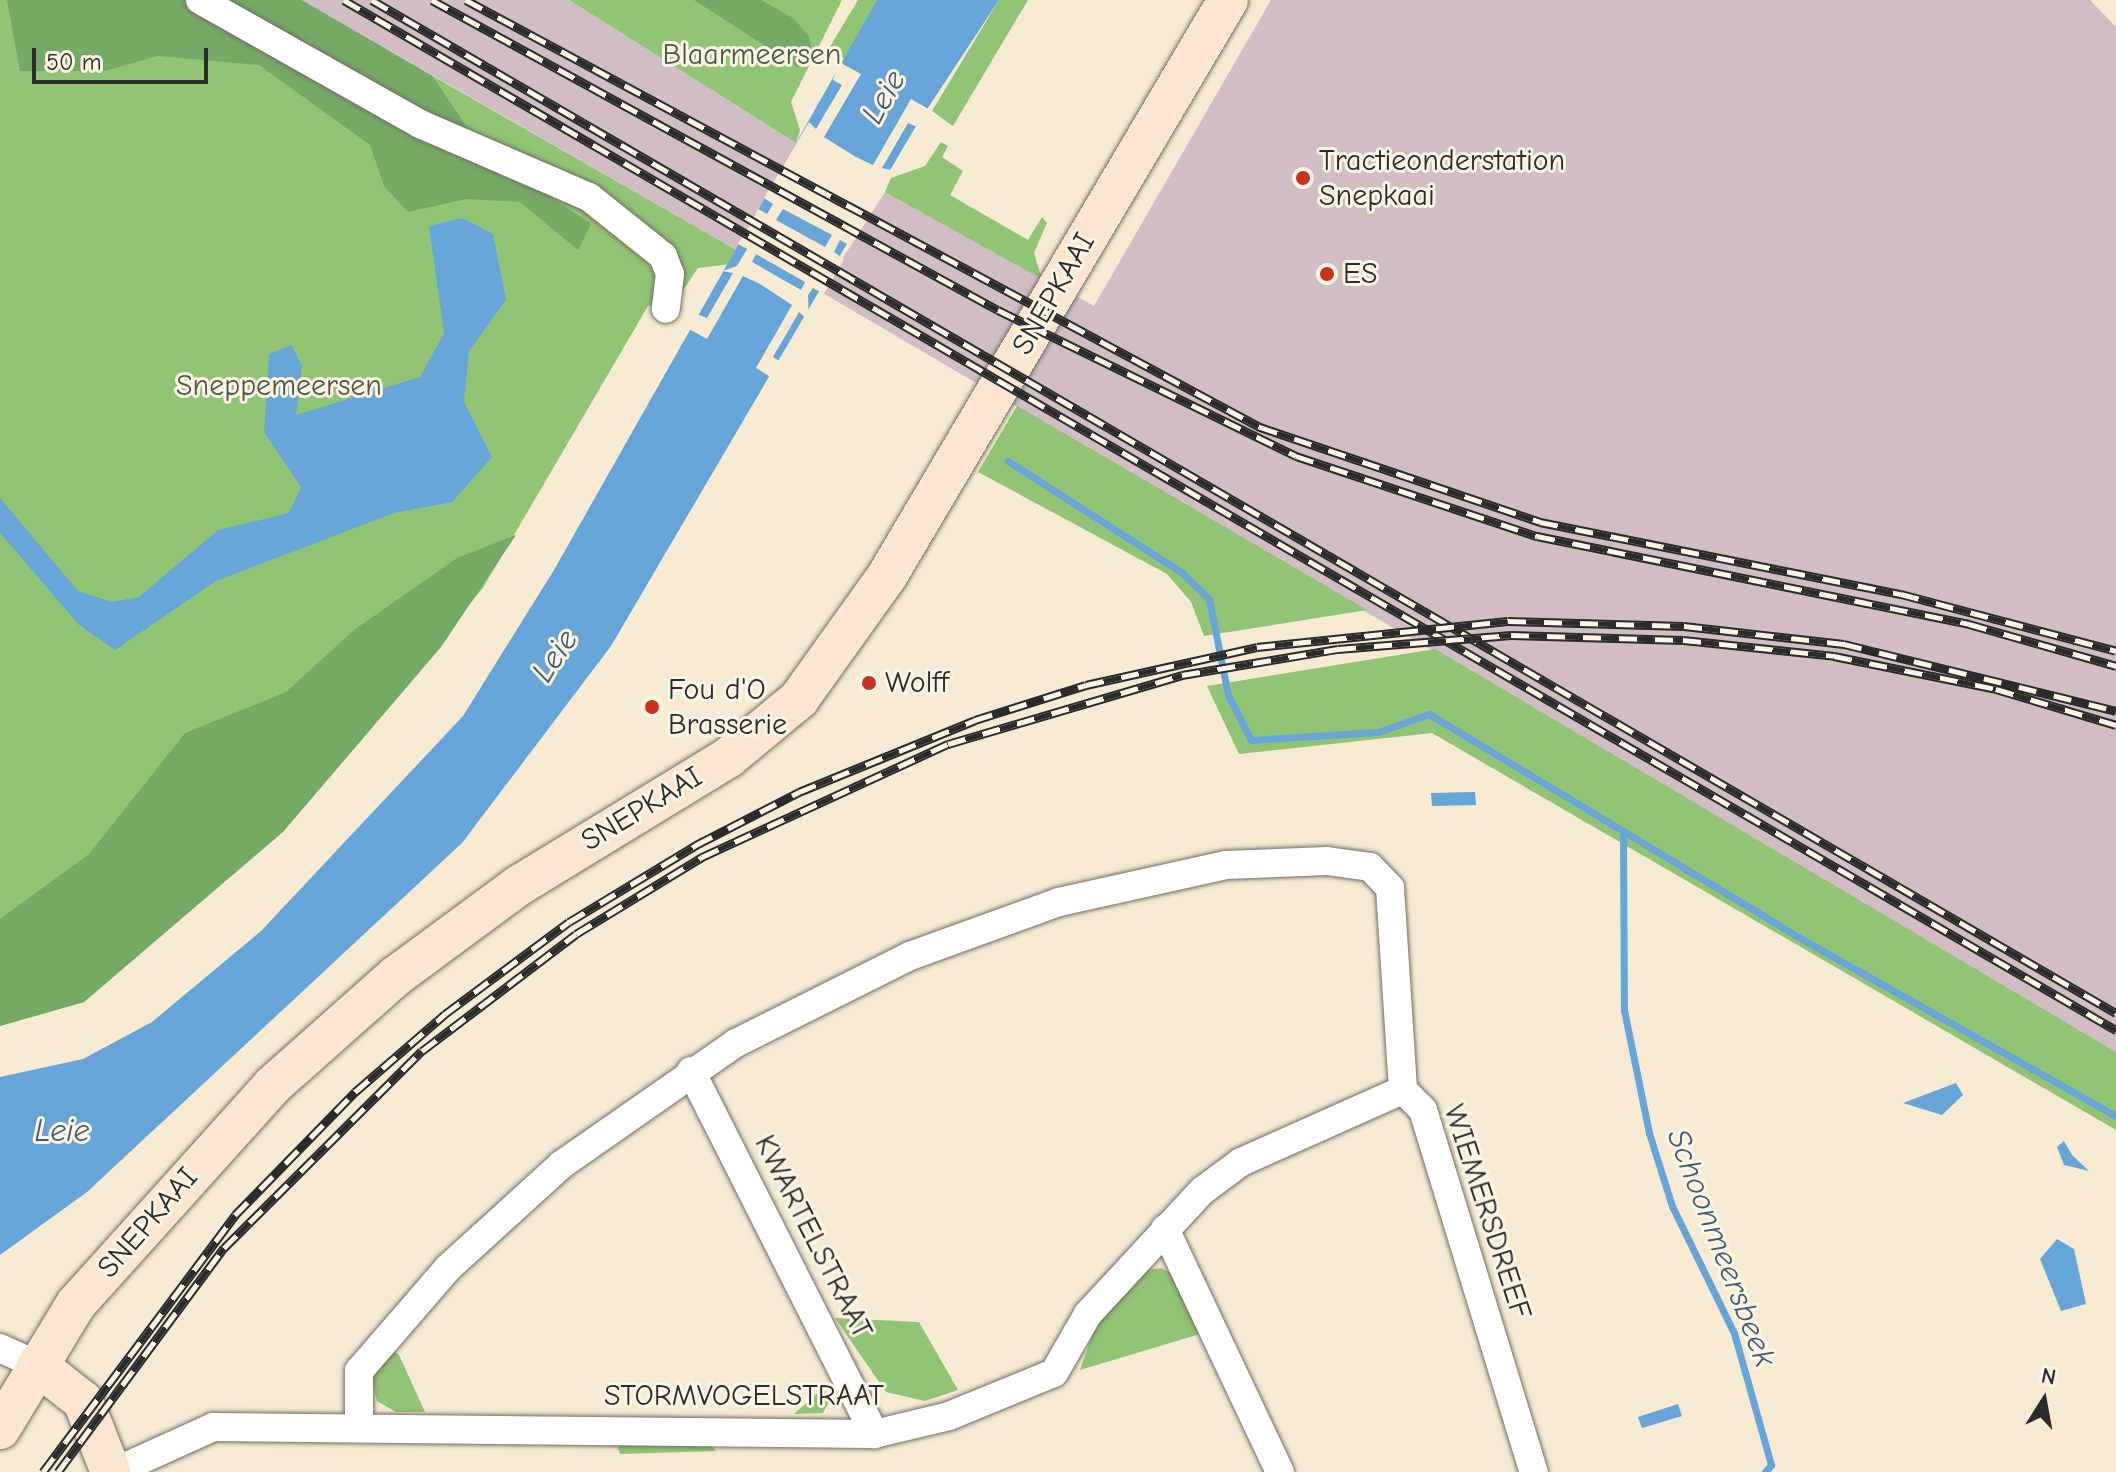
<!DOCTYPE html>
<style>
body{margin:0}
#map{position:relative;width:2116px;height:1472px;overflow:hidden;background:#f6ead2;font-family:"Comic Neue",sans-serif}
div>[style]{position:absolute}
.industrial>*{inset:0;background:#d2bdc5}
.green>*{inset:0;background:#91c475}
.forest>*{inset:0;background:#74aa66}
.water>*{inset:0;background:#67a4d8}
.pier>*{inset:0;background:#f6ead2}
.stream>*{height:7px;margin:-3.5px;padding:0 3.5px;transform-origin:3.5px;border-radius:3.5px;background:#67a4d8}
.roads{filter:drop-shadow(0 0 2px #726e65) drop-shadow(0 0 2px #726e65)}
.street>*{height:28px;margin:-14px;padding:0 14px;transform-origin:14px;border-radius:14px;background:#fff}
.secondary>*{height:40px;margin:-20px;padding:0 20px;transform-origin:20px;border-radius:20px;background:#fce5cf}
.rail>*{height:9px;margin-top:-4.5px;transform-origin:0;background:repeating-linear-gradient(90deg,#fcf5e5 0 18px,#2b2b2b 0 36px);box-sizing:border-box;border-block:2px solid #2b2b2b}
.dots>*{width:22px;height:22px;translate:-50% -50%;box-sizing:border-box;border:4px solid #fcf5e5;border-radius:50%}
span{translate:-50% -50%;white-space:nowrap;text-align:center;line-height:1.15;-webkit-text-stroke:6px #fcf5e5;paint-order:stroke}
.park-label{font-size:30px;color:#4a5941}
.poi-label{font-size:30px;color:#2b2b2b}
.left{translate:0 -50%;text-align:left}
.street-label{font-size:30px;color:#2b2b2b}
.water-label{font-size:32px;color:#435b70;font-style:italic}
.north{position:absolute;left:2004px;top:1360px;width:80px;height:80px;-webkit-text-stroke:6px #fcf5e5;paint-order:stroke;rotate:11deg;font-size:22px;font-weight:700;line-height:32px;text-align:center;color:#2b2b2b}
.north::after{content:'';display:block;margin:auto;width:28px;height:36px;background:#2b2b2b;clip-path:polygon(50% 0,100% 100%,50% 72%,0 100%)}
.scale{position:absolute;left:32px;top:48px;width:176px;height:36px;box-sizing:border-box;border:4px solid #2b2b2b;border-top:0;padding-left:10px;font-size:24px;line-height:28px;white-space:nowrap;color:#2b2b2b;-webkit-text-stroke:6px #fcf5e5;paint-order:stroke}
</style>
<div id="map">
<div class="industrial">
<div style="clip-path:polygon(302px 0,569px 0,796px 143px,738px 251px)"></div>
<div style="clip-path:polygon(1271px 0,2090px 0,2116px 27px,2116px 1052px,821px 292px,885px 192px,1094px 306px)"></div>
</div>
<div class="green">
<div style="clip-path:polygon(0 0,161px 0,498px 174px,433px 76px,738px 251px,731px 264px,698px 268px,675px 302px,648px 306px,483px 588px,283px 831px,84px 1002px,0 1026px)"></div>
<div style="clip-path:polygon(569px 0,842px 0,791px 102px,800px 130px,796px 143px)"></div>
<div style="clip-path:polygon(858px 0,877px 0,845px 59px,828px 50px)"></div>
<div style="clip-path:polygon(999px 0,1028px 0,953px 126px,932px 111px)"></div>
<div style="clip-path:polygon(941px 142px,948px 146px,942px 157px,963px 171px,950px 195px,1028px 240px,1042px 217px,1047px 223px,1034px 253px,1042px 279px,885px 192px,891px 178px,925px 166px)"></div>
<div style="clip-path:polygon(1017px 406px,1155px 486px,1367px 610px,1204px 636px,1191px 602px,1167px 574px,978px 472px)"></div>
<div style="clip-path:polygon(1435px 649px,2116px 1052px,2116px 1130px,1432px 733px,1239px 754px,1207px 686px)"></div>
<div style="clip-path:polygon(1161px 1268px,1173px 1274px,1200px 1334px,1080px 1370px,1095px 1327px,1147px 1270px)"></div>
<div style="clip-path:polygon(835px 1318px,919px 1322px,958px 1390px,925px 1401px,886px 1392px)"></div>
<div style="clip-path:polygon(391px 1350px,399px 1355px,425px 1412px,396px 1412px,377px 1401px,371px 1380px)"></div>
<div style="clip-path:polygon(824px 1387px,830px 1400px,823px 1413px,794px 1414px)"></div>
<div style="clip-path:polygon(617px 1445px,712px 1446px,716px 1451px,620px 1454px)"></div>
</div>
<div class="forest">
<div style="clip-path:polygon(7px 0,302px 0,433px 76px,499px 175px,543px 192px,591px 224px,578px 250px,520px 202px,467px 199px,408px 212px,384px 186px,370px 145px,259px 65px,157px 56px,105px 71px,20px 71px)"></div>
<div style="clip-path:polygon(694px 0,761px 0,793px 18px,809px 36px,812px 54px,799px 68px)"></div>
<div style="clip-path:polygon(516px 535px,441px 647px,283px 832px,84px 1002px,0 1026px,0 919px,89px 854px,185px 733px,286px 692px,354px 630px,457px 558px)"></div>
</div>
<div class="water">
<div style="clip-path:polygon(877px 0,999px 0,916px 126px,611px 646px,462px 843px,87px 1192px,0 1255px,0 1077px,83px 1059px,152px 1022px,261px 931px,463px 716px,554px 570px)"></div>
<div style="clip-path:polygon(462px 218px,493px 234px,506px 300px,469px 351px,464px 402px,492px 457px,452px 502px,394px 513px,216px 581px,115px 650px,79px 625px,0 533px,0 498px,78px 591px,112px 602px,139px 597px,218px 530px,289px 513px,301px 487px,264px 432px,269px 354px,291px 345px,302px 366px,296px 415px,420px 377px,444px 333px,429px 226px)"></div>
<div style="clip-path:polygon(1475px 792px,1476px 805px,1432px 806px,1431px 793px)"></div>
<div style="clip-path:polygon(1956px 1083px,1963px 1095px,1942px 1115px,1903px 1103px)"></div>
<div style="clip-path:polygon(2064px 1141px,2072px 1155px,2089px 1171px,2064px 1165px,2057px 1147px)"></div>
<div style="clip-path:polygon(2057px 1239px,2074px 1249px,2086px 1304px,2061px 1311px,2040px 1259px)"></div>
<div style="clip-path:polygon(1678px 1404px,1682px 1416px,1642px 1428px,1638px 1417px)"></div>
</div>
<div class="pier">
<div style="clip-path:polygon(evenodd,839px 62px,861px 74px,824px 137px,856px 157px,873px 165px,911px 99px,932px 111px,919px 128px,908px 123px,882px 168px,894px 171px,851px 246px,840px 240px,834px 252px,844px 259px,824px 294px,813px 288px,808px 295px,809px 321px,799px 312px,773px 357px,784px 364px,775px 380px,756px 368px,792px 305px,760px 284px,743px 276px,707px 339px,689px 329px,697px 314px,707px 318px,733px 273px,722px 271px,737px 266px,747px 249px,738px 244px,752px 221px,758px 209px,767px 214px,773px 204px,764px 198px,809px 122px,816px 129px,842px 85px,833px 80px,839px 62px,783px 209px,832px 235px,825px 247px,776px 220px,783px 209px,839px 62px,756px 254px,805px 282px,801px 290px,752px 262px,756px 254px)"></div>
</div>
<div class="stream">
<div style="left:1008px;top:461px;width:206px;rotate:32.7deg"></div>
<div style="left:1181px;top:572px;width:39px;rotate:44deg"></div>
<div style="left:1209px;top:599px;width:98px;rotate:78.8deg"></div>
<div style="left:1228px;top:695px;width:51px;rotate:62.9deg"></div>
<div style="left:1251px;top:740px;width:127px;rotate:-3.6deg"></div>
<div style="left:1378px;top:732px;width:54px;rotate:-19.4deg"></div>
<div style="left:1429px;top:714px;width:433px;rotate:31.1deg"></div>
<div style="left:1800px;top:938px;width:363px;rotate:29.4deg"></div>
<div style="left:1623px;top:831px;width:179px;rotate:89.7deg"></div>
<div style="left:1624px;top:1010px;width:126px;rotate:78.5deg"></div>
<div style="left:1649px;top:1133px;width:77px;rotate:72.5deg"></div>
<div style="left:1672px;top:1206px;width:141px;rotate:64deg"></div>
<div style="left:1734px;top:1333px;width:137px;rotate:74.3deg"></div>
<div style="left:1771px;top:1465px;width:9px;rotate:131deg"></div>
</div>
<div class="roads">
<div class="street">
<div style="left:200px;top:0;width:253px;rotate:29.4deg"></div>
<div style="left:420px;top:124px;width:184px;rotate:23.4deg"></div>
<div style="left:589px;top:197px;width:95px;rotate:38.6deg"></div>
<div style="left:663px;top:256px;width:19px;rotate:69deg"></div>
<div style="left:670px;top:274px;width:35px;rotate:97deg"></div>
<div style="left:691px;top:1071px;width:407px;rotate:63.2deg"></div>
<div style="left:1165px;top:1229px;width:269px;rotate:64.7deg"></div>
<div style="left:0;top:1348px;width:41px;rotate:24.7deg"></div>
<div style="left:359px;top:1425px;width:54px;rotate:-90deg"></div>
<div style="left:359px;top:1371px;width:136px;rotate:-49.2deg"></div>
<div style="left:448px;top:1268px;width:153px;rotate:-42.3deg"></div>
<div style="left:561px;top:1165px;width:213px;rotate:-34.9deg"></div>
<div style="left:736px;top:1043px;width:195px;rotate:-26.6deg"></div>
<div style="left:910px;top:956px;width:158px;rotate:-19.9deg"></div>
<div style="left:1059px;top:902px;width:171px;rotate:-12.5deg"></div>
<div style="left:1226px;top:865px;width:101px;rotate:-2.3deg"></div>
<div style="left:1327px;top:861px;width:43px;rotate:7.9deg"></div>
<div style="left:1370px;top:867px;width:29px;rotate:46deg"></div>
<div style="left:1390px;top:888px;width:202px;rotate:86.3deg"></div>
<div style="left:1403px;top:1090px;width:28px;rotate:45deg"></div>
<div style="left:1423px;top:1110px;width:379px;rotate:73deg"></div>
<div style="left:114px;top:1472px;width:109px;rotate:-24.4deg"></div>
<div style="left:213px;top:1427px;width:661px;rotate:0.61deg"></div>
<div style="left:874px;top:1434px;width:77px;rotate:-13.5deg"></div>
<div style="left:949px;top:1416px;width:113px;rotate:-22.3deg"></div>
<div style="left:1054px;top:1373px;width:68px;rotate:-60deg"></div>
<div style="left:1088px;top:1314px;width:168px;rotate:-47.2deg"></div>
<div style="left:1202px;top:1191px;width:49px;rotate:-36.6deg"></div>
<div style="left:1241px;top:1162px;width:177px;rotate:-24deg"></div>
</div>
<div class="secondary">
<div style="left:37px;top:1365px;width:58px;rotate:38deg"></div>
<div style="left:83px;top:1401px;width:76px;rotate:68.5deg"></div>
<div style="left:0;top:1429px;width:146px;rotate:-58.7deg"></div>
<div style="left:76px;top:1304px;width:293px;rotate:-48deg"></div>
<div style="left:272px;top:1086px;width:166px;rotate:-41.6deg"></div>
<div style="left:396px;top:976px;width:152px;rotate:-36.4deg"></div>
<div style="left:518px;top:886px;width:247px;rotate:-31.4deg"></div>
<div style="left:729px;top:757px;width:91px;rotate:-39.6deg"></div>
<div style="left:799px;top:699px;width:151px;rotate:-54.4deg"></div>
<div style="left:887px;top:576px;width:669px;rotate:-59.37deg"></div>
</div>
</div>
<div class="rail">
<div style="left:344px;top:0;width:2050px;rotate:30.17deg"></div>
<div style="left:372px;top:0;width:2017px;rotate:30.15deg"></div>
<div style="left:432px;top:0;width:645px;rotate:28.71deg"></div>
<div style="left:998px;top:310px;width:332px;rotate:26.1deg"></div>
<div style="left:1296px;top:456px;width:254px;rotate:18.4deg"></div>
<div style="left:1537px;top:536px;width:441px;rotate:11.5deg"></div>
<div style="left:1969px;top:624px;width:153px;rotate:15.9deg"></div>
<div style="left:466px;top:0;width:902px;rotate:28.27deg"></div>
<div style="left:1260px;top:427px;width:296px;rotate:18.7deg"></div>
<div style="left:1540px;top:522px;width:368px;rotate:11.3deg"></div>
<div style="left:1901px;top:594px;width:222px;rotate:14.8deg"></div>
<div style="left:43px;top:1472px;width:321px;rotate:-53.2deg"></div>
<div style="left:235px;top:1215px;width:172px;rotate:-45.7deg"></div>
<div style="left:355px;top:1092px;width:119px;rotate:-40.9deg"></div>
<div style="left:445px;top:1014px;width:154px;rotate:-36.6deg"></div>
<div style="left:569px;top:922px;width:149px;rotate:-31.2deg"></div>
<div style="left:696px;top:845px;width:116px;rotate:-27.2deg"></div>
<div style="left:799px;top:792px;width:190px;rotate:-22.2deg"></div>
<div style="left:975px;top:720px;width:116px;rotate:-17.5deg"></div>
<div style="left:1086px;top:685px;width:175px;rotate:-12.5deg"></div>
<div style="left:1257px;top:647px;width:252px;rotate:-5.9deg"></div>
<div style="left:1508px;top:621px;width:176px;rotate:1.6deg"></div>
<div style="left:1684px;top:626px;width:161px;rotate:6.4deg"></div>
<div style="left:1844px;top:644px;width:280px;rotate:13.8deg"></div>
<div style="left:58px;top:1472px;width:279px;rotate:-53.5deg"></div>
<div style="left:224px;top:1248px;width:279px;rotate:-44.9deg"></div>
<div style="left:422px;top:1051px;width:193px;rotate:-37.2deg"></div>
<div style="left:576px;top:934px;width:148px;rotate:-31.4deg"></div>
<div style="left:702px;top:857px;width:271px;rotate:-24.7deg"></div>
<div style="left:948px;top:744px;width:244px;rotate:-16.4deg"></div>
<div style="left:1182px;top:675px;width:158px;rotate:-9.5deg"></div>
<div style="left:1338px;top:649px;width:174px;rotate:-4.6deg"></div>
<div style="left:1511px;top:635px;width:172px;rotate:1.7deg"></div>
<div style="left:1683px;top:640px;width:152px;rotate:6deg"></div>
<div style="left:1834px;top:656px;width:165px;rotate:11.5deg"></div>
<div style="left:1996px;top:689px;width:125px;rotate:16.7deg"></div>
</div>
<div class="dots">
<div style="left:1303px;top:178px;background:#c8321e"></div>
<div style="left:1327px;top:274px;background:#c8321e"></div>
<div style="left:869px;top:683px;background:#c8321e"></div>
<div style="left:652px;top:707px;background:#c8321e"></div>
</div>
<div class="park-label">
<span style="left:752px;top:55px">Blaarmeersen</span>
<span style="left:279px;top:386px">Sneppemeersen</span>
</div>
<div class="poi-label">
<span class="left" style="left:1319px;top:178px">Tractieonderstation<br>Snepkaai</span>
<span class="left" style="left:1343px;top:274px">ES</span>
<span class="left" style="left:885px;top:683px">Wolff</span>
<span class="left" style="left:668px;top:707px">Fou d'O<br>Brasserie</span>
</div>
<div class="street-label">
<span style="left:1054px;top:294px;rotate:-60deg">SNEPKAAI</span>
<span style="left:642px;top:809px;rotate:-31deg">SNEPKAAI</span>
<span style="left:1487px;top:1212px;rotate:72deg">WIEMERSDREEF</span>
<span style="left:148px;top:1223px;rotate:-49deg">SNEPKAAI</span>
<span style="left:813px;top:1237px;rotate:63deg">KWARTELSTRAAT</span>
<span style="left:744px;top:1396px">STORMVOGELSTRAAT</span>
</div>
<div class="water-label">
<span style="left:884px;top:97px;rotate:-60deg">Leie</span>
<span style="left:555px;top:656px;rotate:-56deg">Leie</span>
<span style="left:62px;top:1131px">Leie</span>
<span style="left:1721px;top:1248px;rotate:69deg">Schoonmeersbeek</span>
</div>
<div class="north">N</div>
<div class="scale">50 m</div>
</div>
